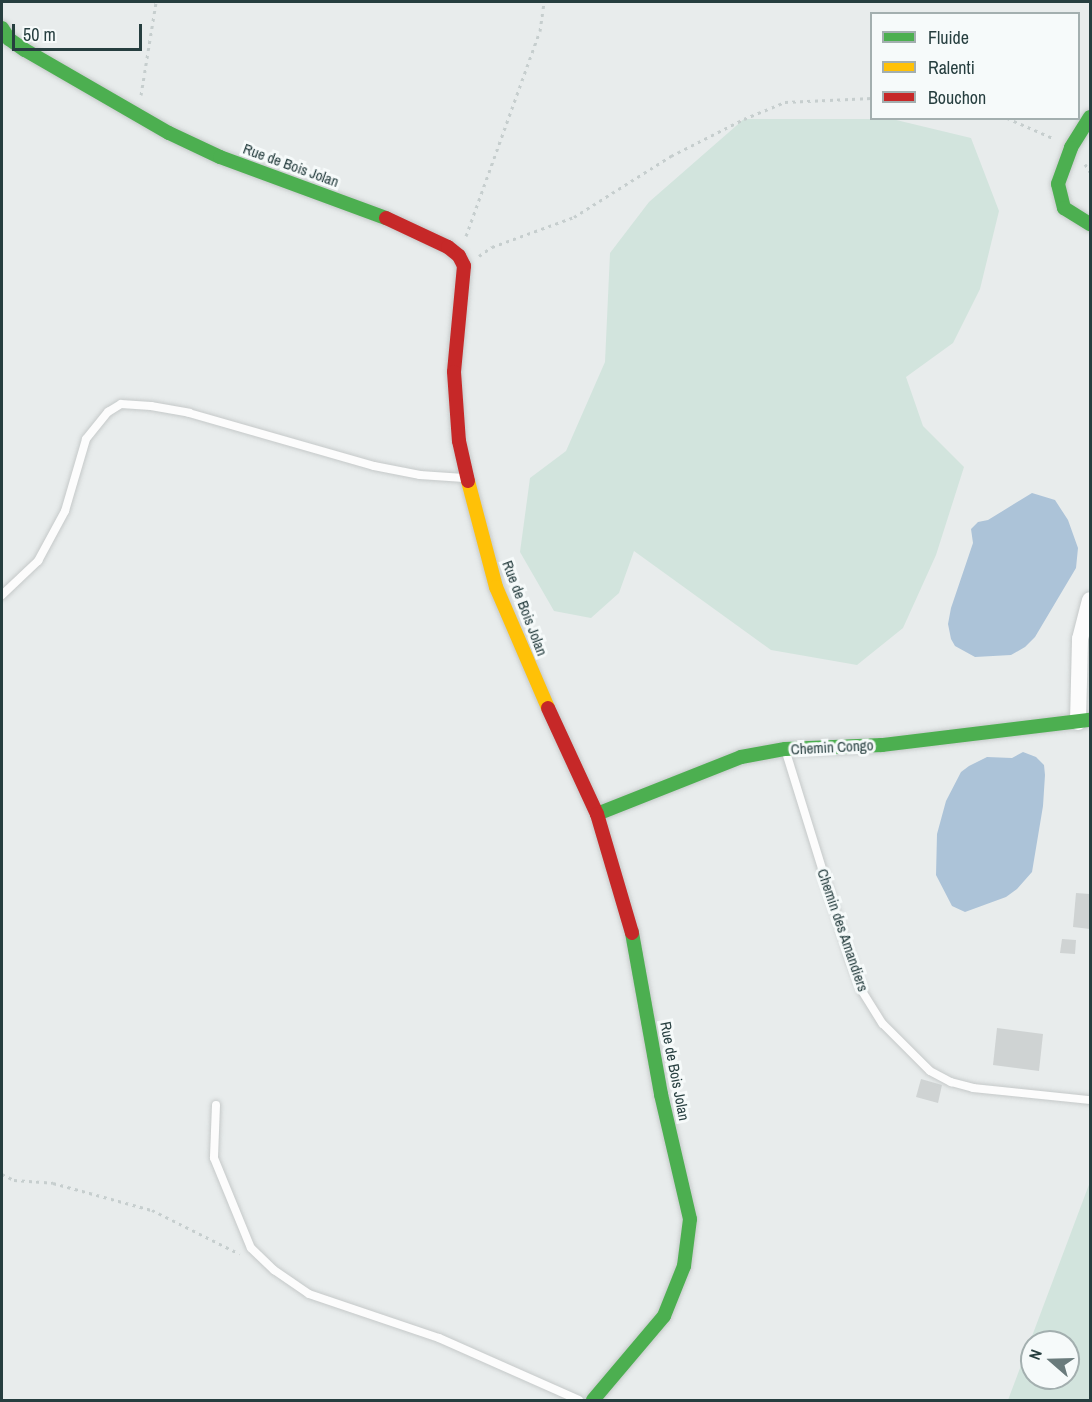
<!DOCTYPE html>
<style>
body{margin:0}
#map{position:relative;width:1092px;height:1402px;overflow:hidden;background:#e8ecec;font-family:"Archivo Narrow",sans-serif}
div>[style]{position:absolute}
.green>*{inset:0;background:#d2e4dd}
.water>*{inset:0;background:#acc3d8}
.building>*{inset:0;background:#cfd3d3}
.path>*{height:3px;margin-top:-1.5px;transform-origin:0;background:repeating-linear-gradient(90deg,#c6cece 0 3px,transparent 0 7.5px)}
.roads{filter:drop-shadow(0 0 2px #c5c9c9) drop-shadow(0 0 2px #c5c9c9)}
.lane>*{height:8px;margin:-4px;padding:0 4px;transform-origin:4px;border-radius:4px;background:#fcfcfc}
.street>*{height:16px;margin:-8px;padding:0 8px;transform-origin:8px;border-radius:8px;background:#fcfcfc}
.fast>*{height:14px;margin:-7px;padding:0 7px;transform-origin:7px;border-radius:7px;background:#4caf50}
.slow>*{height:14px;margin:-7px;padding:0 7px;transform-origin:7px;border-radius:7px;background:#ffc107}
.jam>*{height:14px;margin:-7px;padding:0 7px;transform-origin:7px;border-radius:7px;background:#c62828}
span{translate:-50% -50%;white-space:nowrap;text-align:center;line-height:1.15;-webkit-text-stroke:6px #f6fafa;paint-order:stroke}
.street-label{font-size:15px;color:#263e3f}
.frame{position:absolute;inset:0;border:3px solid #263e3f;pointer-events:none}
.legend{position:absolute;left:870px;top:12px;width:210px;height:108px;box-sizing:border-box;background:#f6fafa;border:2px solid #a3afaf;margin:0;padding:8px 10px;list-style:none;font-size:18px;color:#263e3f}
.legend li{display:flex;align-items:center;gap:12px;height:30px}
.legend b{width:30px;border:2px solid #a3afaf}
.north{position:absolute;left:1020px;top:1330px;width:60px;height:60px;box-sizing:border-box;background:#f6fafa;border:2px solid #a3afaf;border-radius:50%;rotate:290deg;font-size:16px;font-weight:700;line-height:24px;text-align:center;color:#263e3f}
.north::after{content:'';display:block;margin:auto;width:21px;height:27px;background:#6a7b7c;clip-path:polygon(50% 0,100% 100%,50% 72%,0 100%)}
.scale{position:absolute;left:12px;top:24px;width:130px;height:27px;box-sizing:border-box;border:3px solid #263e3f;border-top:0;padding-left:8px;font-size:18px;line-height:21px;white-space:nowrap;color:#263e3f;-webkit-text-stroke:4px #f6fafa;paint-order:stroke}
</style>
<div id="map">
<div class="green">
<div style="clip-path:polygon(744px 119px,892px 119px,971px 138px,999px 211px,980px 289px,953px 343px,906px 377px,923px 426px,964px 467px,936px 555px,903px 628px,857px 665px,771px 650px,634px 551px,619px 593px,591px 618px,554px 611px,520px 552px,530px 478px,566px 451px,605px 362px,610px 253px,649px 202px)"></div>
<div style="clip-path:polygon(evenodd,1090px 1182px,1090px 1400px,1008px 1400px,1090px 1182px,1032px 1342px,1068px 1342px,1068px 1378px,1032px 1378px,1032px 1342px)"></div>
</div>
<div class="water">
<div style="clip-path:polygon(1032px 493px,1055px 500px,1068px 520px,1078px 548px,1076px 568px,1035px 637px,1025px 647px,1011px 655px,975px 657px,955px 646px,951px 639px,948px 624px,951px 608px,973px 543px,971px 529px,978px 522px,988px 520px)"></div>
<div style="clip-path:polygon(1023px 752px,1036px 757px,1044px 765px,1045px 775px,1043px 806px,1032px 872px,1017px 889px,1006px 897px,965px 912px,952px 906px,936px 875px,937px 834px,946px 801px,961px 772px,969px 766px,987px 757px,1012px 758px)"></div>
</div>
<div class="building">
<div style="clip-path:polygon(1076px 893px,1090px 894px,1090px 929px,1073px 927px)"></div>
<div style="clip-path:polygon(1062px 939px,1076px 940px,1075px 954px,1060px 953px)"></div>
<div style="clip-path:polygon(997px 1028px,1043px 1034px,1039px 1071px,993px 1065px)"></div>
<div style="clip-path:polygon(921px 1079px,942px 1085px,938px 1103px,916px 1097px)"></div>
</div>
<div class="path">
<div style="left:141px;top:95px;width:94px;rotate:-80.8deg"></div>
<div style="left:1007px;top:118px;width:52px;rotate:23.6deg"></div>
<div style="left:1085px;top:164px;width:9px;rotate:58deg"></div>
<div style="left:466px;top:236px;width:218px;rotate:-70.2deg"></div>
<div style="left:540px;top:31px;width:29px;rotate:-82deg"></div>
<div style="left:479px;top:256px;width:16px;rotate:-35deg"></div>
<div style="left:492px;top:247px;width:87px;rotate:-20.1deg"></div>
<div style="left:574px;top:217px;width:115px;rotate:-32.2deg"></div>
<div style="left:671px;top:156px;width:82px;rotate:-26.9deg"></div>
<div style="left:744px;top:119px;width:44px;rotate:-22.5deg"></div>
<div style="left:785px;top:102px;width:87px;rotate:-2.6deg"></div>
<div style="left:2px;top:1174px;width:13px;rotate:27deg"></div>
<div style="left:14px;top:1180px;width:39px;rotate:4deg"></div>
<div style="left:53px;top:1183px;width:103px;rotate:15.3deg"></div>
<div style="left:152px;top:1210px;width:98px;rotate:26.6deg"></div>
</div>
<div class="roads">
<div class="lane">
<div style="left:2px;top:595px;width:50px;rotate:-43.4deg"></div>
<div style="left:38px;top:561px;width:57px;rotate:-61.6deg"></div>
<div style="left:65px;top:511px;width:75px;rotate:-73.7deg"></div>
<div style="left:86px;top:439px;width:35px;rotate:-51deg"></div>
<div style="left:108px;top:412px;width:15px;rotate:-32deg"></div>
<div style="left:121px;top:404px;width:30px;rotate:4deg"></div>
<div style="left:151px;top:406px;width:39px;rotate:10deg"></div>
<div style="left:189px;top:413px;width:192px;rotate:16deg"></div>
<div style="left:374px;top:466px;width:47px;rotate:11.1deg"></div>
<div style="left:420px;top:475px;width:44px;rotate:3.9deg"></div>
<div style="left:785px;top:749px;width:214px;rotate:72.8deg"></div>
<div style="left:848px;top:953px;width:40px;rotate:69.8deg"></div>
<div style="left:862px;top:991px;width:39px;rotate:58deg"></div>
<div style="left:883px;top:1024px;width:66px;rotate:45deg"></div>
<div style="left:930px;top:1071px;width:24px;rotate:28deg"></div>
<div style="left:951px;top:1082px;width:23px;rotate:15deg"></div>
<div style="left:973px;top:1088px;width:118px;rotate:5.9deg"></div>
<div style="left:216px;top:1105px;width:53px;rotate:92.2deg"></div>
<div style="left:214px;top:1158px;width:97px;rotate:67.7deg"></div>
<div style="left:251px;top:1248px;width:32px;rotate:44deg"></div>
<div style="left:274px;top:1270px;width:42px;rotate:34.4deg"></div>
<div style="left:309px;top:1294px;width:137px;rotate:18.7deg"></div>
<div style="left:439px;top:1338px;width:153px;rotate:23.9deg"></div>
</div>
<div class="street">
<div style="left:1078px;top:722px;width:83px;rotate:-88.6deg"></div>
<div style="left:1080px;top:639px;width:40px;rotate:-75.6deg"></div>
</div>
<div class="fast">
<div style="left:2px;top:28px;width:13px;rotate:58deg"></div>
<div style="left:9px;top:39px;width:19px;rotate:35deg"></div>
<div style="left:25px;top:50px;width:166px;rotate:30deg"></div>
<div style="left:169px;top:133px;width:56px;rotate:25.2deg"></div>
<div style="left:220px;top:157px;width:177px;rotate:20.2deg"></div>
<div style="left:1090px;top:117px;width:36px;rotate:122deg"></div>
<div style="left:1071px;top:148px;width:38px;rotate:110deg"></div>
<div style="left:1058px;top:184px;width:25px;rotate:76deg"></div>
<div style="left:1064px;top:208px;width:31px;rotate:32deg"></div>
<div style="left:597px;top:814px;width:155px;rotate:-21.6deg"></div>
<div style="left:741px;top:757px;width:45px;rotate:-10.3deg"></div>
<div style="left:785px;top:749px;width:97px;rotate:-2.4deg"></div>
<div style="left:882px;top:745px;width:209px;rotate:-6.9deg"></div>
<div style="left:593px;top:1400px;width:110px;rotate:-49.8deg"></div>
<div style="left:664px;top:1316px;width:54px;rotate:-68.2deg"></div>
<div style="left:684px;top:1266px;width:47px;rotate:-82.7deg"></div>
<div style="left:690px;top:1219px;width:128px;rotate:-103.1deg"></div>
<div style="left:661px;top:1094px;width:164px;rotate:-100.2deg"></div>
</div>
<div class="slow">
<div style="left:468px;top:481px;width:110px;rotate:75.2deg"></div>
<div style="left:496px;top:587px;width:132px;rotate:66.7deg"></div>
</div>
<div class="jam">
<div style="left:386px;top:218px;width:68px;rotate:25.1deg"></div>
<div style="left:448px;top:247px;width:14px;rotate:39deg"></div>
<div style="left:459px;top:256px;width:11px;rotate:63deg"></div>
<div style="left:464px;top:266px;width:106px;rotate:95.4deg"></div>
<div style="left:454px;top:372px;width:69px;rotate:85.9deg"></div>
<div style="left:459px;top:441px;width:41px;rotate:77.3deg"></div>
<div style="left:548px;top:708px;width:117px;rotate:65.2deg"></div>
<div style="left:597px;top:814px;width:124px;rotate:73.6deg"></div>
</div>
</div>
<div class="street-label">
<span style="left:291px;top:165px;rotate:20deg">Rue de Bois Jolan</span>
<span style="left:525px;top:608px;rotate:69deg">Rue de Bois Jolan</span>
<span style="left:832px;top:747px;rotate:-3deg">Chemin Congo</span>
<span style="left:843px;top:930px;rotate:71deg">Chemin des Amandiers</span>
<span style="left:675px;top:1071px;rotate:79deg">Rue de Bois Jolan</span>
</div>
<div class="frame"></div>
<ul class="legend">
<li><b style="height:8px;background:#4caf50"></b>Fluide</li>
<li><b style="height:8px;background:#ffc107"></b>Ralenti</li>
<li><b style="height:8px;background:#c62828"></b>Bouchon</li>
</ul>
<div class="north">N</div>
<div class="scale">50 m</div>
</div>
